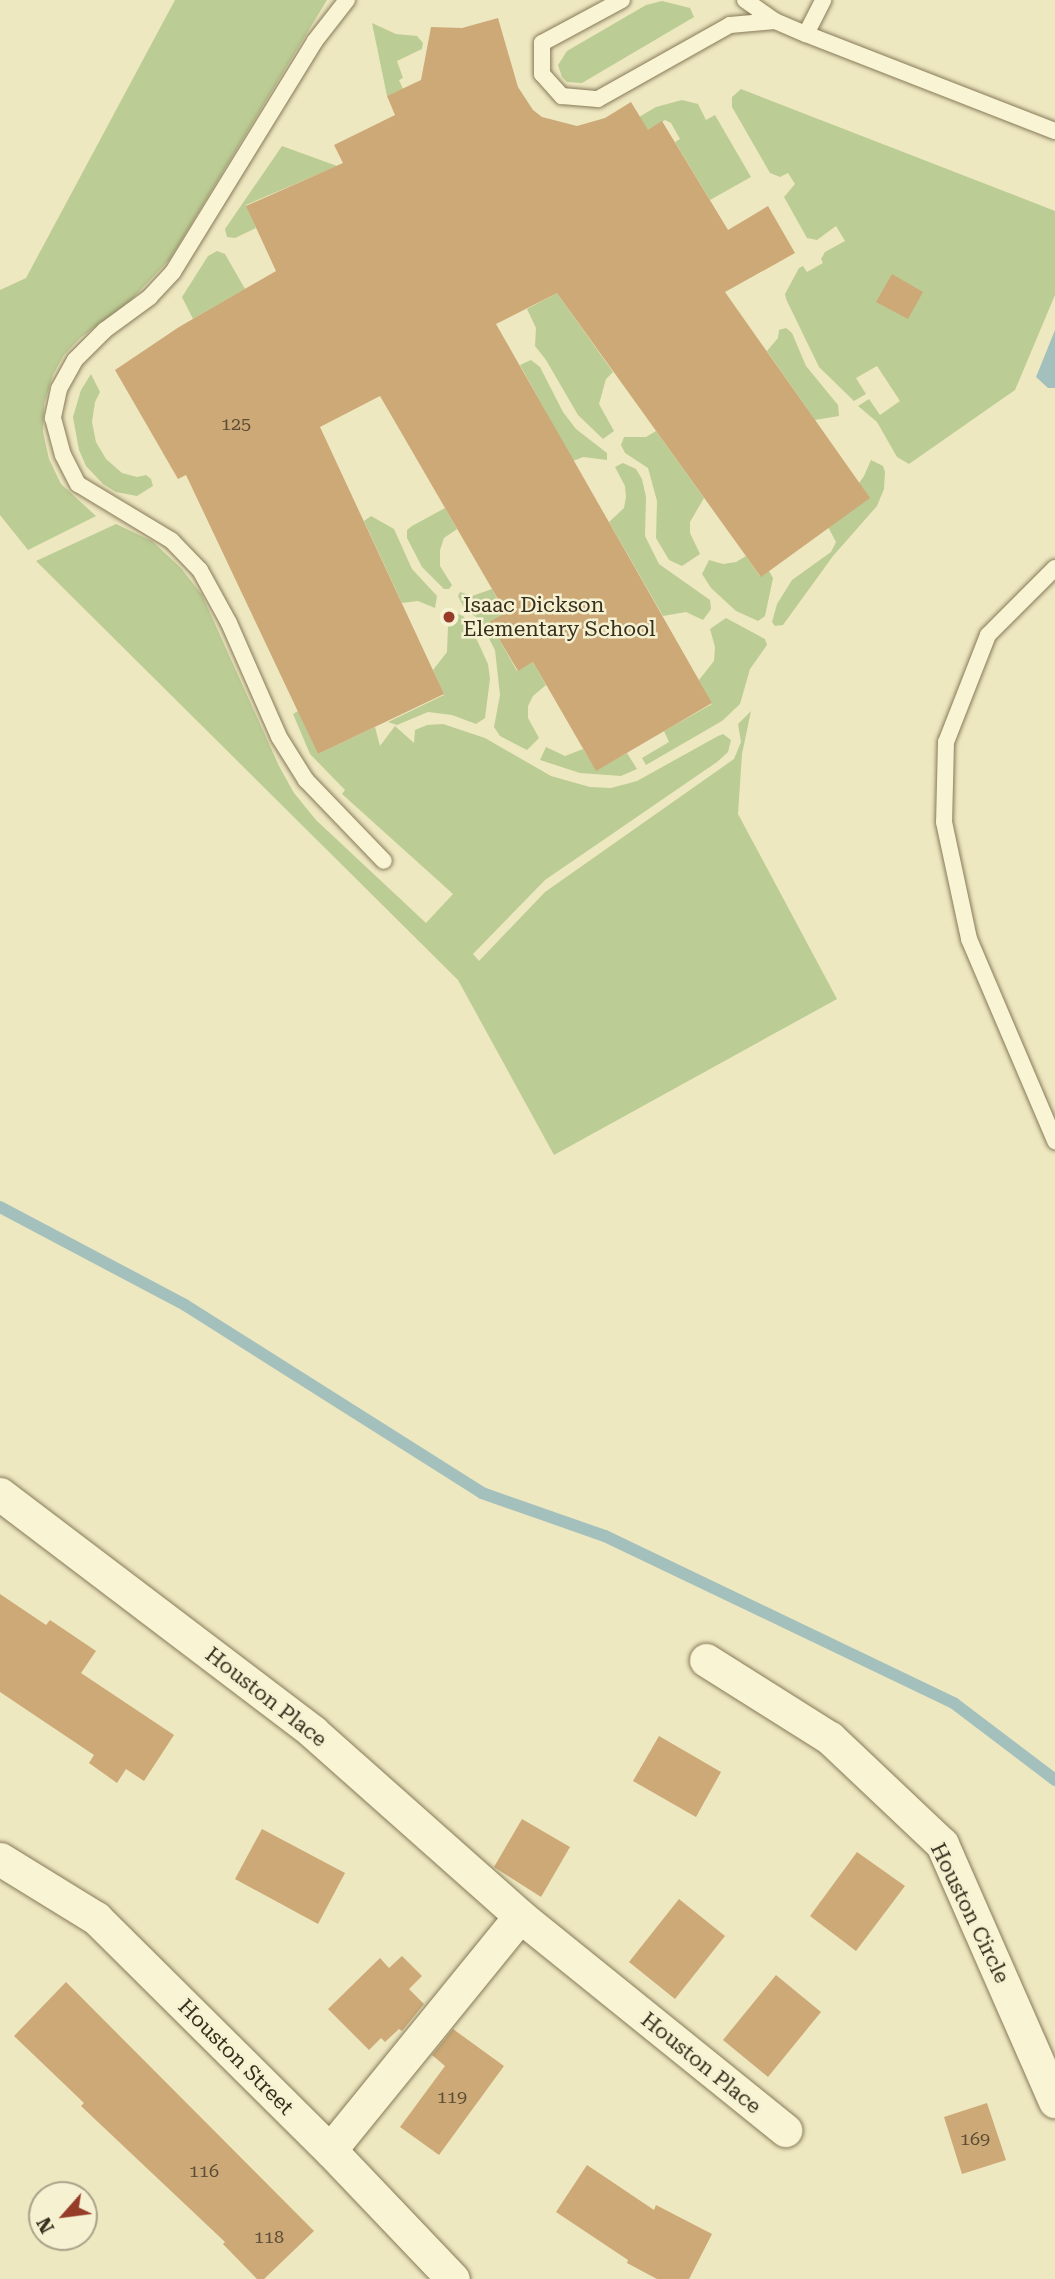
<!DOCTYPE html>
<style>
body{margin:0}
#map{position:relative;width:1055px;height:2279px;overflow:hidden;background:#eee8c1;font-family:"Roboto Serif",serif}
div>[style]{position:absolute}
.green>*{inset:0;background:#bccc95}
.water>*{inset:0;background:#a4c0bd}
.stream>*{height:12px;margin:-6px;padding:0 6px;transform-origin:6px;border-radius:6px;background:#a4c0bd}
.building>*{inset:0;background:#cca977}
.roads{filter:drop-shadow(0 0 2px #877a59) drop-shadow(0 0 2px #877a59)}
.lane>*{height:16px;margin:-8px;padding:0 8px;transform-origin:8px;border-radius:8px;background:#f9f4d4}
.street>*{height:33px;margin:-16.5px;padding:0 16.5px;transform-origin:16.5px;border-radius:16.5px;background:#f9f4d4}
.dots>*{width:19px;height:19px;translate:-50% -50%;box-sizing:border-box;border:4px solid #f5f1d1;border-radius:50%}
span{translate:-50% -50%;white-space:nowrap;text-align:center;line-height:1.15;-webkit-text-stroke:5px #f5f1d1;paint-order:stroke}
.number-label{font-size:18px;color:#5c4d34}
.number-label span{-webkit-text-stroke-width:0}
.poi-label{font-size:21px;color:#372e1d}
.left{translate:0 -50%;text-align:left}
.street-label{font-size:21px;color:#372e1d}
.north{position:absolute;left:28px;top:2181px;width:70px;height:70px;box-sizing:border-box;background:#f5f1d1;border:2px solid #a9a389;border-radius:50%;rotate:242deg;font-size:19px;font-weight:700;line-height:28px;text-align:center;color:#372e1d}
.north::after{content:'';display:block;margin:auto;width:24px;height:32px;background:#963c29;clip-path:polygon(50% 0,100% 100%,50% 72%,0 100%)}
</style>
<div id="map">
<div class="green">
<div style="clip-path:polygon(175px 0,327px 0,170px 259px,130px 301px,80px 338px,64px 355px,53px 375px,44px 404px,43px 432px,49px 459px,61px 484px,96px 516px,28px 550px,0 515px,0 290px,26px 278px)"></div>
<div style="clip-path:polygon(662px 1px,690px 8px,694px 17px,582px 83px,567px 82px,562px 77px,558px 65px,567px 51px,646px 5px)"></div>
<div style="clip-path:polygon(372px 23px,396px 34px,417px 36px,423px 43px,422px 49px,397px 61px,403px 78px,399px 80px,403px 89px,387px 96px)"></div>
<div style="clip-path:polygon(741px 89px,1055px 211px,1055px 295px,1015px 390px,909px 464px,897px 457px,877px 422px,858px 406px,869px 399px,880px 415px,900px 401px,877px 366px,856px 378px,866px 394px,854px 401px,819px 367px,786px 299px,785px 294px,799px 268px,803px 266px,807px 272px,823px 263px,821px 259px,825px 252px,845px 241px,836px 226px,817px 240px,807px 238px,784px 197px,795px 184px,788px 173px,780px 177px,770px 173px,732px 107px,732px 97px)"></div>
<div style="clip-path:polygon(682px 100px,698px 104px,706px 120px,715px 115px,751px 177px,710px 200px,675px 142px,680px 139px,671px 123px,665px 120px,646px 132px,612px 133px,656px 107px)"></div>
<div style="clip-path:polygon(282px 146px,337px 166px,246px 205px,256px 228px,235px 238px,227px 237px,225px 229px)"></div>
<div style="clip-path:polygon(217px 251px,225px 254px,245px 289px,193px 319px,182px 297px,208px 256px)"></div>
<div style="clip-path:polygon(557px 293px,613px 372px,606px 379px,599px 404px,614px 431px,603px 439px,578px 415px,546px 360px,535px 346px,536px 328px,527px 309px)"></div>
<div style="clip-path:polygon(786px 328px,792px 333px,806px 366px,838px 405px,839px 416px,815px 420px,767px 351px,778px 338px,779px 330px)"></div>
<div style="clip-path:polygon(531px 360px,540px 367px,563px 412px,576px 429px,607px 453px,607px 460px,583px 457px,573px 461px,520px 365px)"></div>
<div style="clip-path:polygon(91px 374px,100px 392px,95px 402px,92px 422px,96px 442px,106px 459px,122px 473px,137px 477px,146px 475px,151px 479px,153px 486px,137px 496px,116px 492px,103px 484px,86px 466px,79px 450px,73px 417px,81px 390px)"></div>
<div style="clip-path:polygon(656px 431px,704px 498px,690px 522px,690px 533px,700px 554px,682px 566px,669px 560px,656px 538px,657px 501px,648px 468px,625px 453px,621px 445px,624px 437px,646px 437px)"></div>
<div style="clip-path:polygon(871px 460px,883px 466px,885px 472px,884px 489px,877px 506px,833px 556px,783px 625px,775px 626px,772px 622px,777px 604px,792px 580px,831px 552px,836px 542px,828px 527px,864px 476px)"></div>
<div style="clip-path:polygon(623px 463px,636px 469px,642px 479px,646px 497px,645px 536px,659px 564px,710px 600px,711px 609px,703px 620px,686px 612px,663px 616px,609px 522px,624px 508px,626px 497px,625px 486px,615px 467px)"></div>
<div style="clip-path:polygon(445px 508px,457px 529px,444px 538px,440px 550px,440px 566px,452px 585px,449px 589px,444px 589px,422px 567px,407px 538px,407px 530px,412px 526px)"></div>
<div style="clip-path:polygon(371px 516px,394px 529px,412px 569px,437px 596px,435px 608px,418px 601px,402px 603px,364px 521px)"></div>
<div style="clip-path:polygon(116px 524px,152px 541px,181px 568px,202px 595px,279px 766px,294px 793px,316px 820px,426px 923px,453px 894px,342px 794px,345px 790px,310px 754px,293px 714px,298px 711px,318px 754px,375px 727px,380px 746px,395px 726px,414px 743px,415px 730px,427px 725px,443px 724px,485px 738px,551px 776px,590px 787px,611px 788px,637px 781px,718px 736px,723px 734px,731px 740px,728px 752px,717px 762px,545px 880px,473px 954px,479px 961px,545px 892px,734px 759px,741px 742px,738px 724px,751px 711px,742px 754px,738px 814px,837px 999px,554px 1155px,458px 980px,36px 561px)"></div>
<div style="clip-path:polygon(746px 556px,760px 576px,769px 571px,773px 578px,765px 616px,758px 621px,736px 611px,711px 588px,702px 574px,709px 560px,723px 564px,736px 562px)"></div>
<div style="clip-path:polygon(492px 589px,505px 614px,490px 623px,517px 671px,533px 662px,546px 685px,533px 696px,528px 706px,528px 718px,539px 738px,527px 750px,500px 736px,494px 727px,500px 695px,495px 650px,479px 620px,463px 606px,458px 596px,460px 592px,472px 596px)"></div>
<div style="clip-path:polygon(453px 612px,463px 616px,471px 627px,488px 664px,490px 679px,485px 718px,476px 724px,452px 715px,428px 712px,397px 725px,388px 722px,444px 695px,433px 670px,447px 652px,448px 625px,442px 617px)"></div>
<div style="clip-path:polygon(726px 618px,765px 639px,767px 645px,750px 669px,740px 704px,722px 721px,646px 765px,642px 758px,669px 742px,664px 731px,712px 704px,699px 680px,714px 661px,715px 647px,710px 629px)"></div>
<div style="clip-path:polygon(546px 747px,565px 756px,583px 749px,596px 770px,627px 753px,637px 769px,621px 776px,580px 773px,540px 760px)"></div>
</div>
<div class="water">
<div style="clip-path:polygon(1055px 330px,1055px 388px,1048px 388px,1036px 377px)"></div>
</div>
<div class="stream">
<div style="left:0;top:1207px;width:209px;rotate:27.9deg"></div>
<div style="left:185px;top:1305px;width:352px;rotate:32.3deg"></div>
<div style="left:482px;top:1493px;width:130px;rotate:19.3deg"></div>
<div style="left:605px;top:1536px;width:388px;rotate:25.6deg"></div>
<div style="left:955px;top:1704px;width:126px;rotate:37.2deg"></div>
</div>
<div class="building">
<div style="clip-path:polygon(498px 18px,518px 87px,533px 110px,542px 117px,577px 126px,605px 118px,631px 102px,648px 130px,662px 121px,728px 230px,768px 206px,795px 253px,725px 292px,870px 498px,761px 577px,557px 293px,496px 324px,712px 703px,596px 771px,533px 662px,518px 671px,489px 622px,506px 613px,380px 396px,320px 427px,444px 694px,318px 754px,186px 475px,178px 479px,115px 370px,179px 327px,276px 271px,246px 206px,343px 163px,334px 145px,395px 115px,387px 96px,421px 80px,431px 27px,462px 28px)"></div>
<div style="clip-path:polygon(892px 274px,923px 292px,908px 319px,876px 302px)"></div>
<div style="clip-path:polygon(0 1594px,46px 1625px,50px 1620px,96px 1651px,81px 1673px,174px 1735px,144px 1781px,126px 1769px,117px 1783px,89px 1763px,94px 1755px,0 1692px)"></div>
<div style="clip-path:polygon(659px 1736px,721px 1772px,696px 1817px,633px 1781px)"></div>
<div style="clip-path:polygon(522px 1819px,570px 1847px,541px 1897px,494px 1867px)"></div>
<div style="clip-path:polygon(262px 1829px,345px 1873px,318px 1924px,235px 1879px)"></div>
<div style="clip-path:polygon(857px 1852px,905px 1886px,856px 1951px,810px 1916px)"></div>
<div style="clip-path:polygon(679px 1899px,725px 1936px,675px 1999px,629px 1962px)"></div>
<div style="clip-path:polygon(402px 1956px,422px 1976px,409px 1989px,424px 2004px,402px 2031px,399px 2029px,385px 2042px,381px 2038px,369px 2050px,328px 2009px,380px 1958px,389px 1968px)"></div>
<div style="clip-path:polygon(776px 1975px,821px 2012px,768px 2077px,723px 2040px)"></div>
<div style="clip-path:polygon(66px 1982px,314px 2231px,264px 2279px,257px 2279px,223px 2244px,225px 2242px,81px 2106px,84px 2103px,14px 2036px)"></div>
<div style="clip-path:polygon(453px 2029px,504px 2066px,439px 2155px,400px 2127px,445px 2066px,432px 2055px)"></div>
<div style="clip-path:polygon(987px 2103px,1006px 2160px,962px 2174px,944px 2117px)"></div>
<div style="clip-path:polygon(587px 2165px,654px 2210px,656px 2205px,712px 2234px,689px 2279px,657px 2279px,627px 2263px,628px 2260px,556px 2212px)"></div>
</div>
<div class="roads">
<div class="lane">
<div style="left:347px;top:0;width:52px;rotate:128deg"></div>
<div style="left:315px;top:41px;width:271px;rotate:121.6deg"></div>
<div style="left:173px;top:272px;width:34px;rotate:133deg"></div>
<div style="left:150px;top:297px;width:56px;rotate:143.7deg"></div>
<div style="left:105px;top:330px;width:42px;rotate:135deg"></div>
<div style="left:75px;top:360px;width:33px;rotate:119deg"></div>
<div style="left:59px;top:389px;width:30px;rotate:102deg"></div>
<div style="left:53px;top:418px;width:38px;rotate:75deg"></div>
<div style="left:63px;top:455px;width:33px;rotate:63deg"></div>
<div style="left:78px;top:484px;width:109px;rotate:31.1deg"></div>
<div style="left:171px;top:540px;width:42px;rotate:46deg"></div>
<div style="left:200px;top:570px;width:60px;rotate:61.3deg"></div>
<div style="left:229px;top:623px;width:124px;rotate:66.3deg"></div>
<div style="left:279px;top:737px;width:51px;rotate:57.9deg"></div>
<div style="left:306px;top:780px;width:112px;rotate:46.1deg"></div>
<div style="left:622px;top:0;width:91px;rotate:151.7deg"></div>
<div style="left:542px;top:43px;width:31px;rotate:90deg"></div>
<div style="left:542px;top:74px;width:30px;rotate:48deg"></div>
<div style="left:562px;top:96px;width:36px;rotate:5deg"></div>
<div style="left:598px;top:99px;width:151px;rotate:-29.3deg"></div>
<div style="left:730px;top:25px;width:45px;rotate:-5.1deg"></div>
<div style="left:745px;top:0;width:37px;rotate:35deg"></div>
<div style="left:775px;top:21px;width:34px;rotate:23deg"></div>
<div style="left:806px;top:34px;width:267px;rotate:21.3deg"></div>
<div style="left:806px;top:34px;width:38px;rotate:-63deg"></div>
<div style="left:1055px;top:568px;width:95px;rotate:135deg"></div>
<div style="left:988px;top:635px;width:115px;rotate:111.4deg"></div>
<div style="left:946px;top:742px;width:80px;rotate:91.4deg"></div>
<div style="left:944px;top:822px;width:120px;rotate:77.9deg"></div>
<div style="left:969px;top:939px;width:220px;rotate:66.9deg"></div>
</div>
<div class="street">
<div style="left:0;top:1494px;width:393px;rotate:37.2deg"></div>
<div style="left:313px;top:1732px;width:277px;rotate:41.6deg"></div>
<div style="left:520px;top:1916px;width:341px;rotate:38.9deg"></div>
<div style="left:706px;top:1660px;width:146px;rotate:32.2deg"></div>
<div style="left:830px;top:1738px;width:154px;rotate:43.4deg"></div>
<div style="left:942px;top:1844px;width:281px;rotate:66.3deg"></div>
<div style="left:0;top:1859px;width:113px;rotate:31.6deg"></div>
<div style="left:96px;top:1918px;width:330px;rotate:44.8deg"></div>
<div style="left:330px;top:2150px;width:178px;rotate:46.4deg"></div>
<div style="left:330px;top:2150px;width:301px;rotate:-50.9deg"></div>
</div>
</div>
<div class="dots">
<div style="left:449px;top:617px;background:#963c29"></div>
</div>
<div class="number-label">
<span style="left:236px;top:424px">125</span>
<span style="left:452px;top:2097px">119</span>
<span style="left:975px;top:2139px">169</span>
<span style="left:204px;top:2171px">116</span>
<span style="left:269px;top:2237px">118</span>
</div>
<div class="poi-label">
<span class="left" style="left:463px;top:617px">Isaac Dickson<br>Elementary School</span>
</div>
<div class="street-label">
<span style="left:266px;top:1697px;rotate:38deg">Houston Place</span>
<span style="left:970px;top:1913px;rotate:64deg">Houston Circle</span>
<span style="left:236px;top:2057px;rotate:45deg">Houston Street</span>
<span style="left:701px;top:2063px;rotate:39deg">Houston Place</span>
</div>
<div class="north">N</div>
</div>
